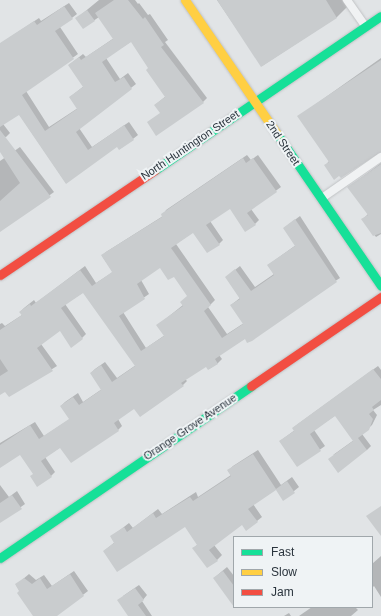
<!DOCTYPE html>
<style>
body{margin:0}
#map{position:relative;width:381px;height:616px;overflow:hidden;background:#e1e4e6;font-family:Arial,sans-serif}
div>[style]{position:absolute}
.shadow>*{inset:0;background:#0003}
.building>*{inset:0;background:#c9ccce}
.roads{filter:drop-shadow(0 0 1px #c0c2c4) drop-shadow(0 0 1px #c0c2c4)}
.lane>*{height:8px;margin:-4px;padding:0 4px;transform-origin:4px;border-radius:4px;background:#f0f2f3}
.fast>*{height:9px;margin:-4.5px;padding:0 4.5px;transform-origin:4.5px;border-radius:4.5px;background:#16e098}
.slow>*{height:9px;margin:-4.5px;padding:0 4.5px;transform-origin:4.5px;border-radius:4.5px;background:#ffcf43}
.jam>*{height:9px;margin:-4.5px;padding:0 4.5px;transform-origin:4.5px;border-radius:4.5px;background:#f24e42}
span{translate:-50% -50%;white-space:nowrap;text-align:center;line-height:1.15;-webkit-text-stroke:4px #eff3f5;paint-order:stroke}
.street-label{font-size:11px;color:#2a343d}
.legend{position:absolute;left:233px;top:536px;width:140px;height:72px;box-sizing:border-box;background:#eff3f5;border:1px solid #a0a7ab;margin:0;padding:5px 7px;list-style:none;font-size:12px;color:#2a343d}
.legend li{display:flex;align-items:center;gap:8px;height:20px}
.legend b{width:20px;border:1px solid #a0a7ab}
</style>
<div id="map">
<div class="shadow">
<div style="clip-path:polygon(99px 0,135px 0,138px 4px,139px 3px,148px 15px,150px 14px,168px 40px,165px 42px,207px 98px,203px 102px,161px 112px,155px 105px,166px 96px,132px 41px,106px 58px,120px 79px,128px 73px,136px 84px,79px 128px,92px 147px,129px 122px,138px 135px,120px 149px,117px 145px,66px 183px,19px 114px,3px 124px,10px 133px,6px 137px,0 136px,0 44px,39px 18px,41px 21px,69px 3px,77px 14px,60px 27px,78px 54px,26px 91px,49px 127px,78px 108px,70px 97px,84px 86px,69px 65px,83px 54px,86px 57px,114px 38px,99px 17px,83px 28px,77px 18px)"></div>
<div style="clip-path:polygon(217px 0,342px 0,347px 7px,337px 17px,262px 66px)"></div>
<div style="clip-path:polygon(381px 58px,381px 152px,325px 166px,329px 161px,299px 116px)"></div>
<div style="clip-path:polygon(20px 147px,54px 192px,0 231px,0 161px)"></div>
<div style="clip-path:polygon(evenodd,247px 155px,251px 160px,258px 155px,281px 187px,251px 209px,259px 220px,255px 224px,230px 208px,210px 221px,223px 240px,219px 244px,193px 232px,176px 244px,215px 300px,208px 307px,227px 334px,244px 323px,231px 305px,240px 298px,226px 277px,240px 266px,255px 287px,274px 274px,268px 265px,296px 245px,284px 228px,300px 216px,340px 278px,219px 355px,222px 359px,218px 363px,209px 369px,206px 365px,185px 379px,187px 381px,183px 385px,134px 408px,118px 419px,122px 426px,118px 430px,71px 462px,61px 447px,45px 457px,55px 472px,51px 476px,34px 474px,20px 453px,0 467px,0 443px,35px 422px,44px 436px,70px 419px,61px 406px,65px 402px,78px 393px,83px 402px,102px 389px,91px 373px,95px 369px,105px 362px,117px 378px,136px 365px,84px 292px,65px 304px,86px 334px,82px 338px,60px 330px,41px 344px,57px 366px,9px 396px,5px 390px,0 389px,0 324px,2px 323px,5px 326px,22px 315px,20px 312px,24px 308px,34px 300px,36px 303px,85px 266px,96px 283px,113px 272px,102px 256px,106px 252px,163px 216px,166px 210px,247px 155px,161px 266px,174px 275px,188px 296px,183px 305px,158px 325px,165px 335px,146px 348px,123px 312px,149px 294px,141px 280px,161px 266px)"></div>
<div style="clip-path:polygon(381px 163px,381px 234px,376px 237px,363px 219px,368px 214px,349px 187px)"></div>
<div style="clip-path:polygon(378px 366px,381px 370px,381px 405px,373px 410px,377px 415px,372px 425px,362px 434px,371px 446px,367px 450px,333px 455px,354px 440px,336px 415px,314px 430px,325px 446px,297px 466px,280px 441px,295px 430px,293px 428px,298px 424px)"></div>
<div style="clip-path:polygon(258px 450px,281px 485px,292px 477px,299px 487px,284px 499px,276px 489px,253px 504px,262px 517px,257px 521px,242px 524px,214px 545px,222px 555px,217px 560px,194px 548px,198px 544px,185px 525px,104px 551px,115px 542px,111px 537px,129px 523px,133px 528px,158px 509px,162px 514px,196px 492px,198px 497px,231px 475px,228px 471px,233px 466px)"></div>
<div style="clip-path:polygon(0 485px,9px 497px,17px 491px,25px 504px,0 522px)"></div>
<div style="clip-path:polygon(381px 556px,381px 597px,374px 586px,372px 588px,372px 564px)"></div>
<div style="clip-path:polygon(227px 567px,234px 576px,234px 596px,214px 578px)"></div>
<div style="clip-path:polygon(74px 571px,88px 591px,55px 616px,35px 616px,16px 585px,29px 574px,36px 580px,44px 575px,52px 586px)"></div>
<div style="clip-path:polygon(139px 585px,147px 595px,142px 601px,152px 616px,129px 616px,123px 596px)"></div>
<div style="clip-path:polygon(312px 607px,355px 607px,358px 610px,351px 616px,299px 616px)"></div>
<div style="clip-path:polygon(289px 613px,291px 616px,284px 616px)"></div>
</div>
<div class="building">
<div style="clip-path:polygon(114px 0,128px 0,143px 19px,145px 17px,164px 45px,161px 47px,204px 103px,156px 136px,147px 122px,160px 113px,154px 105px,165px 97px,146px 70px,148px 68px,131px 42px,102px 62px,115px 82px,124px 77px,132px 89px,76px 132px,88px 150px,124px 125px,134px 140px,119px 150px,117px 147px,66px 184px,19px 115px,0 127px,0 43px,34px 21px,37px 25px,64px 6px,73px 19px,55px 31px,74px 59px,22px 95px,45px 131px,77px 109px,69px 97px,83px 87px,68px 65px,79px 57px,81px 60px,113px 39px,95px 13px)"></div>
<div style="clip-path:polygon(217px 0,326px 0,337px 18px,261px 67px)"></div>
<div style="clip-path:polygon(87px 10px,95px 21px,83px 29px,75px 18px)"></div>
<div style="clip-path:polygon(381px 60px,381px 152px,341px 178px,339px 176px,334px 180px,324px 165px,329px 162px,297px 116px)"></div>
<div style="clip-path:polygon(0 130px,51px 197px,0 232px,0 201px,20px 183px,0 152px)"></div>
<div style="clip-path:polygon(evenodd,243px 158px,246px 163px,253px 158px,277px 192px,247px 213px,256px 225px,245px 232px,230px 209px,206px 225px,220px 245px,207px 253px,193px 233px,171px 248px,211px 305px,204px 311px,222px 338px,243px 324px,230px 305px,240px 299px,225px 277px,235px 269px,251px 291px,274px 275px,267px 265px,295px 246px,283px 228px,295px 219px,337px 282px,252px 341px,247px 343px,245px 339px,215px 359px,218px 364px,208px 370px,206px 367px,181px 383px,184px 386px,140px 417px,134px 409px,114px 423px,119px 431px,71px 463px,60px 448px,41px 461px,52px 477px,37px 487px,30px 476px,33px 474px,20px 455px,0 468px,0 445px,30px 425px,39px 439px,69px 419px,60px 406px,73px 397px,79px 405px,101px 390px,90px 373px,101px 365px,112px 382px,135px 366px,83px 293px,61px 308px,83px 339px,71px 348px,60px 331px,37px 348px,53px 371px,9px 397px,5px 392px,0 395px,0 376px,8px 371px,0 359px,0 330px,22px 315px,19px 312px,30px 304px,31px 306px,80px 270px,92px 286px,112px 272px,101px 255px,162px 217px,161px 214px,243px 158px,160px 268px,168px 280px,174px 277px,187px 296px,180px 302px,183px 306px,156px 325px,164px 336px,141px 351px,119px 316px,145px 299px,137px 284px,160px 268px)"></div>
<div style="clip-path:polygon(381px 164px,381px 233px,373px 236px,361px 219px,368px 215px,347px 187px)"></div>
<div style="clip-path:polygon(373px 369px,381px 379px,381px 400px,372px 407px,374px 410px,369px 414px,373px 419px,369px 430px,358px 438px,367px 450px,338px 473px,328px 459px,353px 441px,335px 416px,310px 434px,321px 451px,297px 467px,279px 441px,294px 431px,292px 428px)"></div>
<div style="clip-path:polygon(253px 454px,276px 489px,287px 481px,295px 493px,283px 501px,276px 490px,248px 509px,258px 522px,246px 531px,242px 525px,209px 550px,218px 561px,207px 568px,192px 548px,197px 545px,185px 527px,117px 572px,103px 551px,114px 543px,110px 536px,124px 527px,127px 532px,153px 513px,156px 518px,190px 497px,193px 501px,231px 476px,227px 470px)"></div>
<div style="clip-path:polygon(12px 495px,22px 509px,0 523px,0 503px)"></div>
<div style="clip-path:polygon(381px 506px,381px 536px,366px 516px)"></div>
<div style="clip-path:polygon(223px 571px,234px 586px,234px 607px,213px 578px)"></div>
<div style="clip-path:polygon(70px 574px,84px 596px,57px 616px,33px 616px,17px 593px,19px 591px,15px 584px,24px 578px,32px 584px,40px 578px,47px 589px)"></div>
<div style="clip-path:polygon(135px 588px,144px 600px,138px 605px,146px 616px,128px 616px,117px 600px)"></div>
</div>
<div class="roads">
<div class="lane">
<div style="left:347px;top:0;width:32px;rotate:55deg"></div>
<div style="left:322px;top:198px;width:72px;rotate:-34.8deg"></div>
</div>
<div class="fast">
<div style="left:277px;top:134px;width:184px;rotate:55.6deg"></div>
<div style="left:155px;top:170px;width:273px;rotate:-34.3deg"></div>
<div style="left:0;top:558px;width:304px;rotate:-34.4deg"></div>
</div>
<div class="slow">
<div style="left:185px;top:0;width:163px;rotate:55.5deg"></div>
</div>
<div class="jam">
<div style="left:0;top:275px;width:187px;rotate:-34.1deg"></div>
<div style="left:251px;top:386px;width:158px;rotate:-34.4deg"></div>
</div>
</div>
<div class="street-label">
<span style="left:283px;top:143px;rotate:56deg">2nd Street</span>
<span style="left:190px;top:145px;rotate:-34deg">North Huntington Street</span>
<span style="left:190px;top:427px;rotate:-34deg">Orange Grove Avenue</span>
</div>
<ul class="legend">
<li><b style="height:5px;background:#16e098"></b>Fast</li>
<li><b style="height:5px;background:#ffcf43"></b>Slow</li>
<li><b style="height:5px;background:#f24e42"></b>Jam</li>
</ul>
</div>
